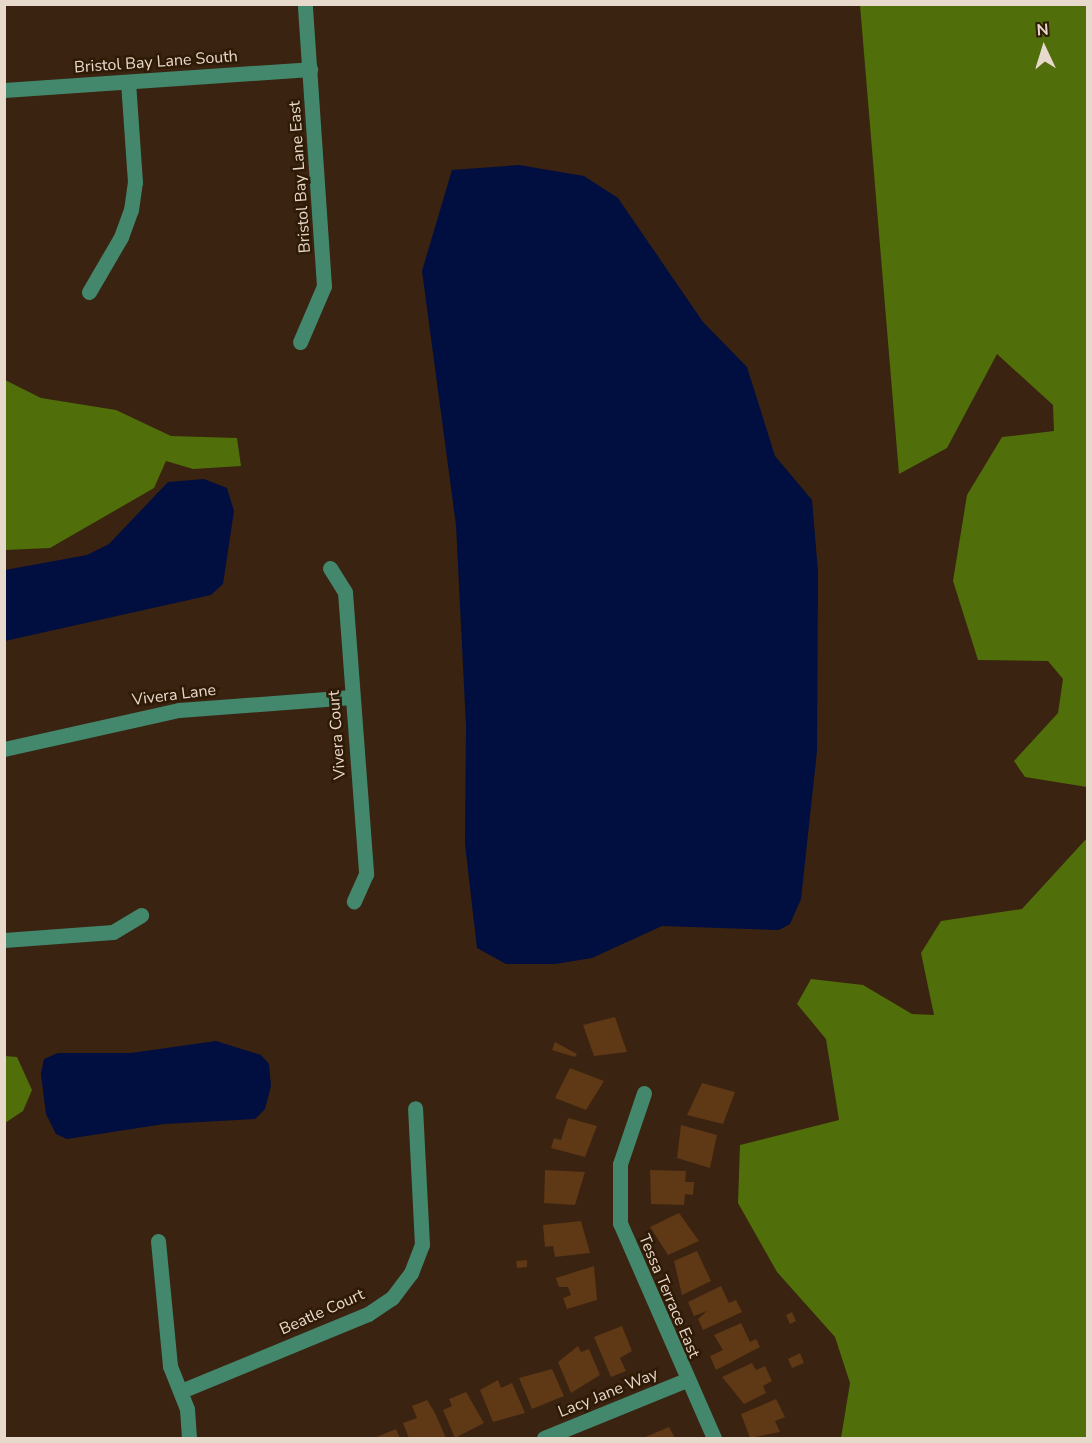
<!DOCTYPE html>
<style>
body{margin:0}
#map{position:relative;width:1092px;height:1443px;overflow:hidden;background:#3a2310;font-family:"Nunito Sans",sans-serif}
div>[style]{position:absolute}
.forest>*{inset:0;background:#506e0a}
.water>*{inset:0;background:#000e40}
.building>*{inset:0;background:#5f3815}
.minor>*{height:15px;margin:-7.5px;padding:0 7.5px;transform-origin:7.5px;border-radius:7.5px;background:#43876c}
span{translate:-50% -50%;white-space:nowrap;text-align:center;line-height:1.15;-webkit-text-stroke:5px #2f1a06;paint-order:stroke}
.street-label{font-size:16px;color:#e8d9cd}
.frame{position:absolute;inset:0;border:6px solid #e8d9cd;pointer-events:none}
.north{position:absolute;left:1014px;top:18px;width:60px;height:60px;-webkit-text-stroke:4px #2f1a06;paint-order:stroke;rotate:356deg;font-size:16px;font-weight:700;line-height:24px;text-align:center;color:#e8d9cd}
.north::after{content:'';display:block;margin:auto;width:21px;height:27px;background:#e8d9cd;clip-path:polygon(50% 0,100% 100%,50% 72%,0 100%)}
</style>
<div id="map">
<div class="forest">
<div style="clip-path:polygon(860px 5px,1087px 5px,1087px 787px,1025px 777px,1014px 761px,1058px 713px,1063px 679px,1048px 661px,978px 660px,953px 581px,967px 495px,1002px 437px,1054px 431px,1053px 405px,997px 354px,947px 448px,899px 474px)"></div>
<div style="clip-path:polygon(5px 380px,41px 398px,116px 410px,171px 436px,237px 438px,241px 466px,193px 469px,166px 461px,154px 488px,50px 548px,5px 550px)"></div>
<div style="clip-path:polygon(1087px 838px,1087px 1438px,841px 1438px,850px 1383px,835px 1337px,777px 1272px,738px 1203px,740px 1145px,839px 1120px,826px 1039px,797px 1004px,811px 979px,863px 985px,912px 1014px,934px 1015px,921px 953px,941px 921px,1022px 909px)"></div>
<div style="clip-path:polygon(5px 1056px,17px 1057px,32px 1090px,23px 1111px,5px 1123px)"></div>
</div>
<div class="water">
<div style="clip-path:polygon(519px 165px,584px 176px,618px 198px,703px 322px,747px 367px,775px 456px,812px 500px,818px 572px,817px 751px,801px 899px,790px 924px,779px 930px,662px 926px,592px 958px,555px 964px,506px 964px,477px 948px,465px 844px,466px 726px,456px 525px,422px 271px,452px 170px)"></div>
<div style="clip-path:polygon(204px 479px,227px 488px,234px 511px,223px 584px,211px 595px,5px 641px,5px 570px,87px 555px,109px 544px,168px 482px)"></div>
<div style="clip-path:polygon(216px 1041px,261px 1055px,269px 1064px,271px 1086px,265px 1109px,255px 1119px,164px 1124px,67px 1139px,56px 1134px,46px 1114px,41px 1074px,44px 1059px,58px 1053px,131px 1053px)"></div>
</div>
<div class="building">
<div style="clip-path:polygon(615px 1017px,627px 1052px,594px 1056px,583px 1025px)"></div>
<div style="clip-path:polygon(555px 1042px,577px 1054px,575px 1057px,552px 1050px)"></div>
<div style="clip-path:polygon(570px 1068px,604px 1081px,586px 1110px,555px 1098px)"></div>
<div style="clip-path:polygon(702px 1083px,735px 1092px,723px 1124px,687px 1115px)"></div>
<div style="clip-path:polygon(568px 1118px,597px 1126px,585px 1157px,551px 1148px,554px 1138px,561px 1140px)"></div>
<div style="clip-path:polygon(681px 1125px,717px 1135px,710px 1168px,677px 1158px)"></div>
<div style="clip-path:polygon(545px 1170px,585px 1172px,575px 1205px,544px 1203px)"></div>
<div style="clip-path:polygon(650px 1170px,686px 1171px,685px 1182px,694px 1182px,693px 1195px,685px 1194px,684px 1205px,651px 1204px)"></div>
<div style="clip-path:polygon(679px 1213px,699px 1241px,668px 1255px,650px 1227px)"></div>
<div style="clip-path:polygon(581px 1221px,590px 1253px,555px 1257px,553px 1246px,545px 1247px,543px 1225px)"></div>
<div style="clip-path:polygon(697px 1251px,711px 1281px,682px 1295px,674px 1261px)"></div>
<div style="clip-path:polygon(527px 1260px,527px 1267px,517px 1268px,516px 1261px)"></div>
<div style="clip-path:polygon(594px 1266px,597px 1300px,567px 1309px,563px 1298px,571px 1295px,568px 1287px,559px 1287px,556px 1278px)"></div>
<div style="clip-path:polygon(721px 1286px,729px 1303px,736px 1300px,742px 1312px,703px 1330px,698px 1319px,707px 1311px,694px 1316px,688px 1302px)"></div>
<div style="clip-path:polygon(792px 1312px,796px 1321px,790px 1324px,786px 1315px)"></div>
<div style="clip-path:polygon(741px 1323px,750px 1342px,756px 1339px,760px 1347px,716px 1370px,710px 1356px,723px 1350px,714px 1335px)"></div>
<div style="clip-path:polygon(622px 1326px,632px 1351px,620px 1358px,626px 1371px,611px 1377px,594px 1337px)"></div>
<div style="clip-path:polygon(578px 1346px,581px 1352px,589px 1349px,600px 1375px,571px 1393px,558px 1362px)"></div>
<div style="clip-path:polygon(800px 1353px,804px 1363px,792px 1368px,788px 1359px)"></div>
<div style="clip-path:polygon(752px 1363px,756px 1370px,765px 1366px,772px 1381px,763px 1386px,766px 1393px,744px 1404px,722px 1377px)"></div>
<div style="clip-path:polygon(552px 1369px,564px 1396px,532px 1409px,519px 1378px)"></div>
<div style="clip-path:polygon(498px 1380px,501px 1388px,512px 1383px,525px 1413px,493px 1422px,480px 1390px)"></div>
<div style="clip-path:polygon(466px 1392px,484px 1423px,455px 1438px,443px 1410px,452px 1406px,449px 1399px)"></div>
<div style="clip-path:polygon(776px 1399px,785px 1417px,775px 1421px,780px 1432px,750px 1438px,741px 1414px)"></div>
<div style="clip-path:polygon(427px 1400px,434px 1411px,446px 1438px,409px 1438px,403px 1423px,417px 1418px,412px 1406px)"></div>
<div style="clip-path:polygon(669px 1427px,675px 1438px,643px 1438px)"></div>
<div style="clip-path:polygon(396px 1429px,400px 1438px,374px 1438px)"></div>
</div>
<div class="minor">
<div style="left:4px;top:90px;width:307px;rotate:-3.9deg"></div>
<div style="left:89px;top:292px;width:64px;rotate:-59.8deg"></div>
<div style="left:121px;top:237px;width:29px;rotate:-70deg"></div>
<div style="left:131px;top:210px;width:28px;rotate:-82deg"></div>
<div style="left:135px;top:182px;width:99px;rotate:-94deg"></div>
<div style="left:300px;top:342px;width:61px;rotate:-66.8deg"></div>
<div style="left:324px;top:286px;width:283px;rotate:-93.9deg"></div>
<div style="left:330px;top:568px;width:28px;rotate:58deg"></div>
<div style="left:345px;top:592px;width:283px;rotate:85.7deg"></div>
<div style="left:366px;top:874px;width:30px;rotate:114deg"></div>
<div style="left:4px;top:749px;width:179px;rotate:-12.6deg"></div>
<div style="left:179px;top:710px;width:173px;rotate:-4.3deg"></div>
<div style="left:4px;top:940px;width:109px;rotate:-4.2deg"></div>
<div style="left:113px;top:932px;width:33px;rotate:-31deg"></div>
<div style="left:644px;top:1093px;width:75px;rotate:108.7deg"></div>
<div style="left:620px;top:1164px;width:59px;rotate:90deg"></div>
<div style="left:620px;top:1223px;width:235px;rotate:66.4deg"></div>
<div style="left:158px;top:1241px;width:126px;rotate:84.5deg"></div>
<div style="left:170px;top:1366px;width:46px;rotate:68.4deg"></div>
<div style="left:187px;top:1409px;width:29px;rotate:86deg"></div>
<div style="left:181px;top:1391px;width:202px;rotate:-22.4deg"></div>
<div style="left:368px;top:1314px;width:29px;rotate:-34deg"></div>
<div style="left:392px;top:1298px;width:31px;rotate:-53deg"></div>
<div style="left:411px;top:1273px;width:30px;rotate:-69deg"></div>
<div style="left:422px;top:1245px;width:137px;rotate:-92.9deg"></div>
<div style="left:544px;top:1438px;width:153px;rotate:-22.2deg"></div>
</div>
<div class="street-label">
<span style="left:156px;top:62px;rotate:-4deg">Bristol Bay Lane South</span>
<span style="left:300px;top:177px;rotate:-94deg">Bristol Bay Lane East</span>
<span style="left:174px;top:695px;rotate:-7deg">Vivera Lane</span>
<span style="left:337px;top:735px;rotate:-94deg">Vivera Court</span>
<span style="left:669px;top:1296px;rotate:67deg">Tessa Terrace East</span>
<span style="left:322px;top:1312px;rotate:-24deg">Beatle Court</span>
<span style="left:608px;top:1393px;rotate:-22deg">Lacy Jane Way</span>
</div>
<div class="frame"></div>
<div class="north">N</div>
</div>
